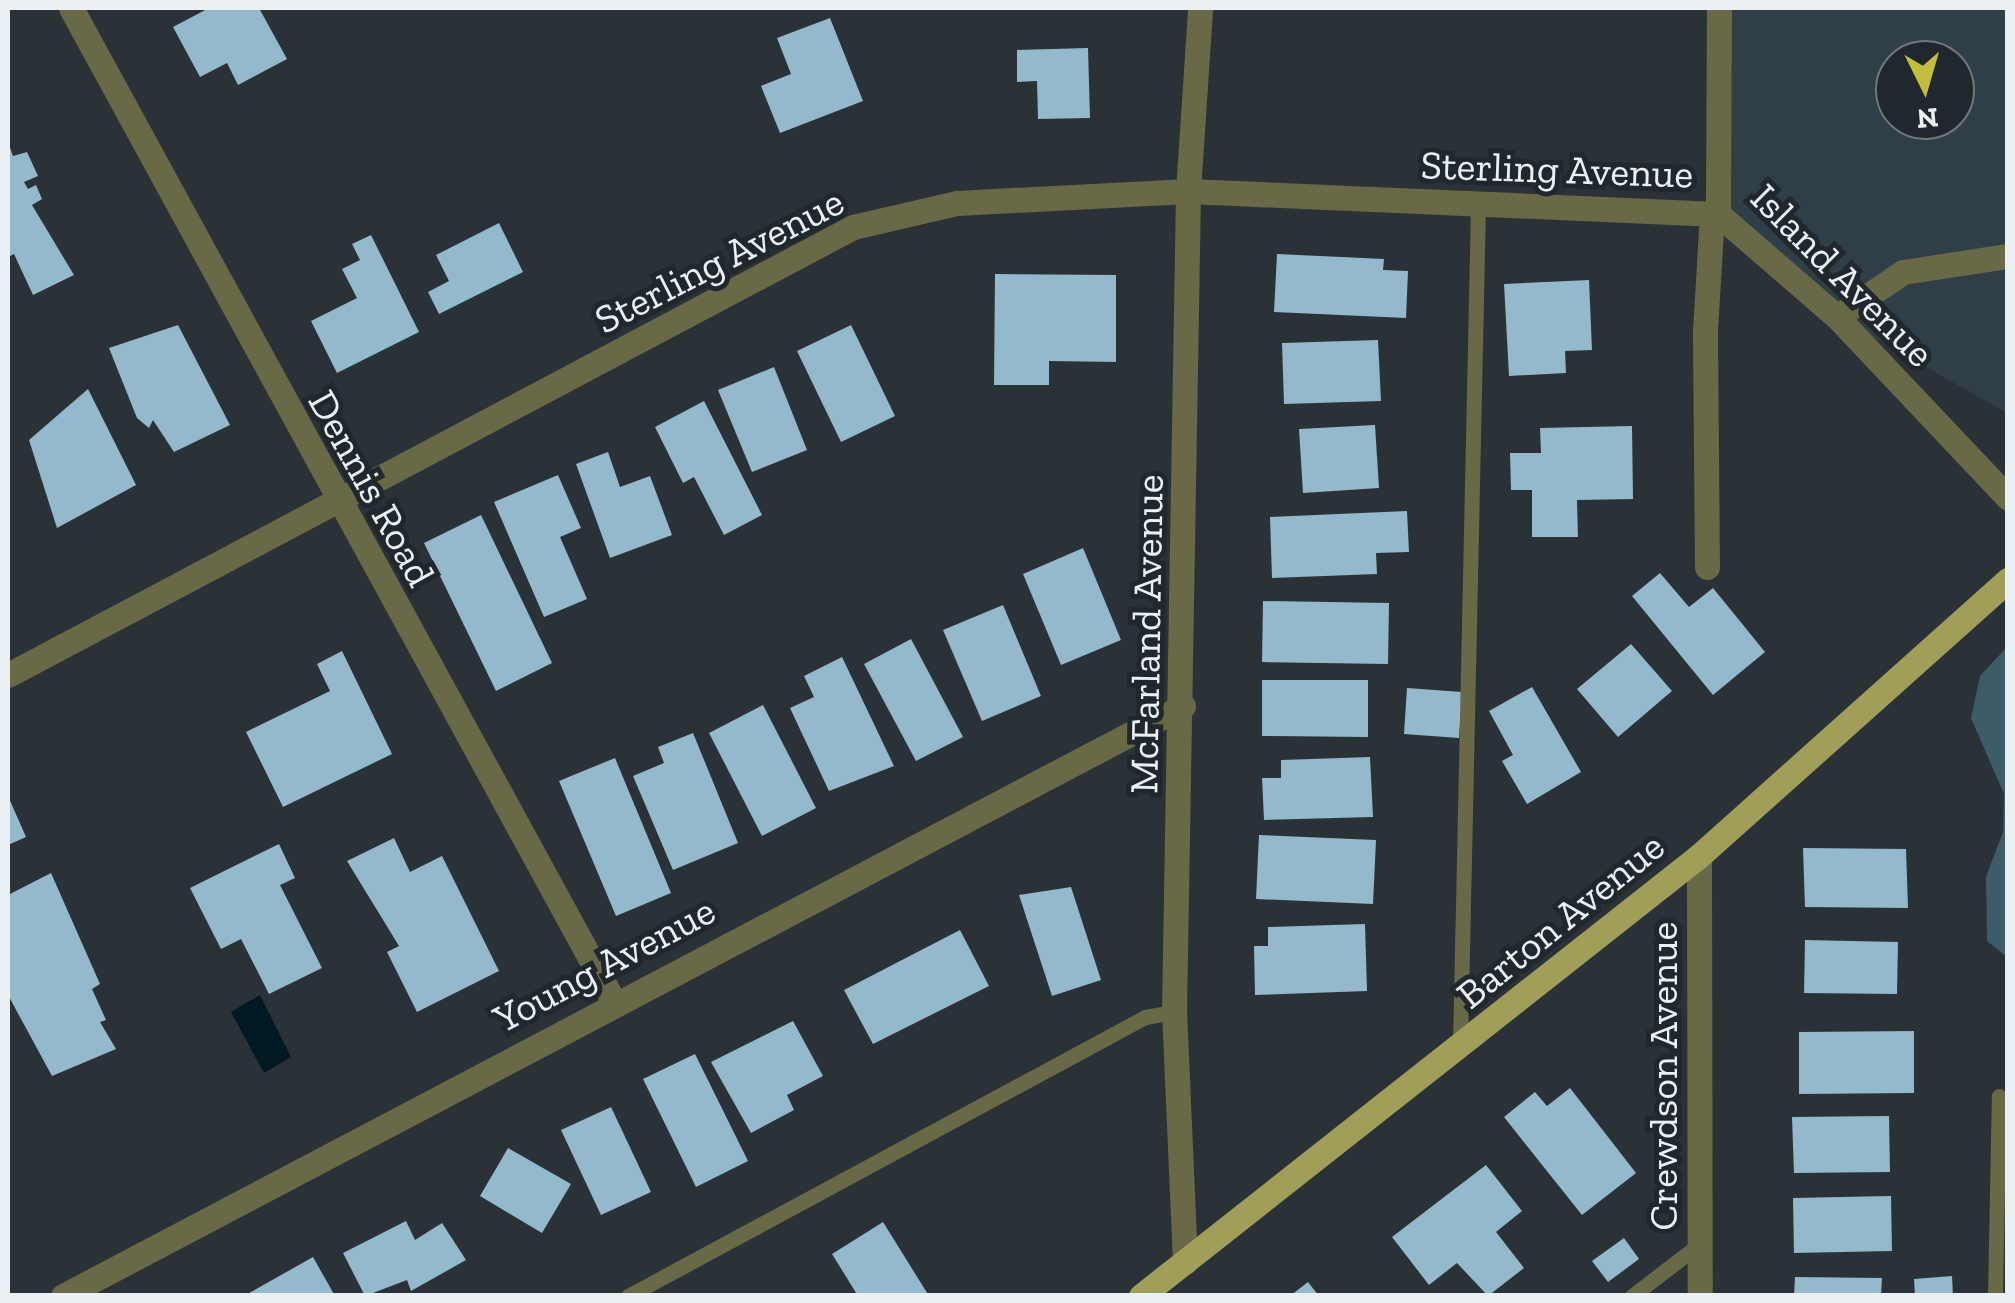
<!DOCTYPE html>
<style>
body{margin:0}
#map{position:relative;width:2015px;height:1303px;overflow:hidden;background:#2a3237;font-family:"Zilla Slab",serif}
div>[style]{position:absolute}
.built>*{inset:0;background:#303f47}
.green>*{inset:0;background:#3e5b6a}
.water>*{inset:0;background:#011924}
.building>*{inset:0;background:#94b8cc}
.lane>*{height:15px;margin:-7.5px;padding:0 7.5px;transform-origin:7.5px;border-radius:7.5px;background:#696847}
.street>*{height:25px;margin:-12.5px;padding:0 12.5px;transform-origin:12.5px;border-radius:12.5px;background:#696847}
.primary>*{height:25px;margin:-12.5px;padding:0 12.5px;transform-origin:12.5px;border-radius:12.5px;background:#a09e58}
span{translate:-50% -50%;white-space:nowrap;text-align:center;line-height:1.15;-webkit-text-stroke:10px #20282d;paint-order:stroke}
.street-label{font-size:40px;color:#eaf0f3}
.frame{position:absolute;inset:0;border:10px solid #eaf0f3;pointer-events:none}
.north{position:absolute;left:1875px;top:40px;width:100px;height:100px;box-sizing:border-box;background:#20282d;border:2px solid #71787c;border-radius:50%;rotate:175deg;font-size:28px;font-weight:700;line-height:40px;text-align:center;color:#eaf0f3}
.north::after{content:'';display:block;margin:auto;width:35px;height:45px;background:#c2bd3f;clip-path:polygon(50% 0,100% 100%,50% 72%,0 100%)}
</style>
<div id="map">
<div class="built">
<div style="clip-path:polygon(evenodd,1720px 8px,2007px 8px,2007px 413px,1837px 317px,1718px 214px,1720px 8px,1895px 60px,1955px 60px,1955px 120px,1895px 120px,1895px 60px)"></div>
</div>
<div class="green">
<div style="clip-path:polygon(2007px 647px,2007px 957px,1987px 941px,1986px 877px,2003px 832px,2004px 794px,1971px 718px,1980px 676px)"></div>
</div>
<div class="water">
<div style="clip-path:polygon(260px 995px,291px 1057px,264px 1073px,231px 1012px)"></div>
</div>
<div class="building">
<div style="clip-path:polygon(209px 8px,259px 8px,287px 59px,238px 85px,227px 63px,200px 77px,173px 27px)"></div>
<div style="clip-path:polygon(830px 18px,863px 101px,780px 133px,761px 86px,791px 74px,777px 38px)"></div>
<div style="clip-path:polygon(1088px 48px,1090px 118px,1038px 119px,1037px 81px,1017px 82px,1017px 50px)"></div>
<div style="clip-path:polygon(8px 142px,13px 156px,27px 152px,38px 176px,24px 182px,28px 189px,36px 185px,42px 199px,32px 205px,74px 275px,33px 295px,14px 254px,8px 257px)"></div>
<div style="clip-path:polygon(499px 223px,523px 272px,439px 314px,428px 292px,449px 281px,436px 255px)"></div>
<div style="clip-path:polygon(371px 235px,419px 332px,337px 373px,311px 321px,357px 298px,342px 269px,360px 260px,352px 244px)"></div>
<div style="clip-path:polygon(1277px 254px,1384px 259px,1383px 270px,1408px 271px,1406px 318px,1274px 312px)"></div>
<div style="clip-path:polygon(995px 274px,1116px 275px,1116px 362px,1049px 361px,1049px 385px,994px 385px)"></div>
<div style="clip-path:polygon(1589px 280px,1592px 350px,1565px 351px,1566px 373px,1509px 376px,1504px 284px)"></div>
<div style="clip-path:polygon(178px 325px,230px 425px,174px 452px,153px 420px,149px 428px,137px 418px,109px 348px)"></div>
<div style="clip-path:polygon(851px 325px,895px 416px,841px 442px,797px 351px)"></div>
<div style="clip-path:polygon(1378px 340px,1381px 401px,1284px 404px,1282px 343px)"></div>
<div style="clip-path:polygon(774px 367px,807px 450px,752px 472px,718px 390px)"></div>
<div style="clip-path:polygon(88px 389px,136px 485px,57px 528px,29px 440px)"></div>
<div style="clip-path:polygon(704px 401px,762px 515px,724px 535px,694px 477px,683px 483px,655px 427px)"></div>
<div style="clip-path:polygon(1375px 425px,1379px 488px,1303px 493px,1299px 429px)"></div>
<div style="clip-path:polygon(1632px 426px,1633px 499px,1577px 500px,1578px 537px,1532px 537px,1532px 490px,1511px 490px,1510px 453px,1541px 453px,1540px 428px)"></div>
<div style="clip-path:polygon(608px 452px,620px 487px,650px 476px,672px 535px,610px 558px,576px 464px)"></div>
<div style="clip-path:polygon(558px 475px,581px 528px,560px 537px,587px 599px,544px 617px,494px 502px)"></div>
<div style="clip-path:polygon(1407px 511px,1409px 552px,1376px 553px,1377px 574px,1272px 578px,1270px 517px)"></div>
<div style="clip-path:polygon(481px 515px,552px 663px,496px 691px,424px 543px)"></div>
<div style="clip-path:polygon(1083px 548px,1121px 640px,1061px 665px,1023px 574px)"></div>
<div style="clip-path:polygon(1660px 573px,1689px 607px,1713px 588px,1765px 652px,1713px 695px,1632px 596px)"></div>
<div style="clip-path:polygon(1263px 601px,1389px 603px,1388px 664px,1262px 662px)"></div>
<div style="clip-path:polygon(1003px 605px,1041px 696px,982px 721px,943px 630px)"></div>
<div style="clip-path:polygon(911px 639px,963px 737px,916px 761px,864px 664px)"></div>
<div style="clip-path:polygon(1631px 644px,1672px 691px,1618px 737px,1577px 689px)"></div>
<div style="clip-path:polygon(342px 651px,392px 754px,283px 807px,246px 732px,330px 691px,317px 664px)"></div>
<div style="clip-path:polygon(842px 657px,894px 766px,829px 791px,790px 708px,814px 697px,804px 676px)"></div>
<div style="clip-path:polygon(1262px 680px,1368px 680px,1368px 737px,1262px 736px)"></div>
<div style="clip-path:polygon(1532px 687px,1581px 772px,1527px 804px,1502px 761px,1513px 755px,1489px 711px)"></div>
<div style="clip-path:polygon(1407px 688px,1462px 692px,1459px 738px,1404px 734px)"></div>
<div style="clip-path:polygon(763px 705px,816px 808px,762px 836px,709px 733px)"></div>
<div style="clip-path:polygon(693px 733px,738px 843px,673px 870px,633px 776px,664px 763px,658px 747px)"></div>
<div style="clip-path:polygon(1370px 757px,1373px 817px,1264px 820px,1262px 778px,1281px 778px,1281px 760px)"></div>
<div style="clip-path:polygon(615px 758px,671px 893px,616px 916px,559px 781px)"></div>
<div style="clip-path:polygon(8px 796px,26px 837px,8px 845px)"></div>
<div style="clip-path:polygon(1259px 835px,1376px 840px,1373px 904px,1256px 899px)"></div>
<div style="clip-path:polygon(394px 838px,410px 872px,442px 856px,499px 971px,417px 1012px,387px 952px,399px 946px,347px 861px)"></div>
<div style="clip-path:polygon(279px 844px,295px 878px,280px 885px,322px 968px,269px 994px,241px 939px,221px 949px,190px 888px)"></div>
<div style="clip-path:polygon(1803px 848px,1906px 849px,1908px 908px,1805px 907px)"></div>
<div style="clip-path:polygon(51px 873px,100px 984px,92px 989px,106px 1020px,100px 1022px,116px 1049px,52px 1076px,8px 995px,8px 895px)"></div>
<div style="clip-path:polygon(1071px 887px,1101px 980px,1052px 996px,1019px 895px)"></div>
<div style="clip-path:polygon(1365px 924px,1367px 991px,1255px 995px,1254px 946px,1268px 946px,1268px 927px)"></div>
<div style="clip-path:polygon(960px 930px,989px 986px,873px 1044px,844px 990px)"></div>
<div style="clip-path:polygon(1805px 940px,1898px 942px,1897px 994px,1804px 993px)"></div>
<div style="clip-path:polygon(793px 1021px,823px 1076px,787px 1095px,794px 1110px,751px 1133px,711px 1062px)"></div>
<div style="clip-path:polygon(1914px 1031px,1914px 1093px,1799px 1094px,1799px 1032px)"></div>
<div style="clip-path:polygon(695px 1054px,748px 1161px,696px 1187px,643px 1079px)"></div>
<div style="clip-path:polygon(1570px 1088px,1636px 1173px,1582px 1215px,1504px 1117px,1535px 1092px,1547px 1106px)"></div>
<div style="clip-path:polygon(611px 1107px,651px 1192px,601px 1215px,561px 1130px)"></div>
<div style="clip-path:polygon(1889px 1116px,1890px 1172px,1794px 1173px,1792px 1117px)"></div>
<div style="clip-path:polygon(508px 1148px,571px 1184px,542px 1233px,480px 1196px)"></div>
<div style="clip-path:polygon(1486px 1165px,1522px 1211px,1496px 1232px,1524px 1268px,1488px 1296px,1457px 1263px,1429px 1285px,1392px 1237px)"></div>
<div style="clip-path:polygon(1891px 1196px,1892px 1251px,1794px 1253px,1793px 1198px)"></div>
<div style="clip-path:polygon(406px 1221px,415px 1240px,442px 1223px,466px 1260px,411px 1291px,407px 1280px,365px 1296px,343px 1253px)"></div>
<div style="clip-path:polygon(883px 1222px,929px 1296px,858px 1296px,832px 1254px)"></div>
<div style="clip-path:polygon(1624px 1238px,1639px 1259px,1608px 1282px,1592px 1261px)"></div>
<div style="clip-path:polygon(313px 1257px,335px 1296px,244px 1296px)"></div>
<div style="clip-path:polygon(1952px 1276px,1953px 1296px,1915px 1296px,1914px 1279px)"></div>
<div style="clip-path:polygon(1795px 1277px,1882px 1278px,1881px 1296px,1794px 1296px)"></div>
<div style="clip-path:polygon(1308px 1282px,1319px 1296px,1290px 1296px)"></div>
</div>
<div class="lane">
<div style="left:1460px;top:1044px;width:841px;rotate:-88.77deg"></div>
<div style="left:628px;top:1296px;width:587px;rotate:-28.35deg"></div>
<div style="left:1145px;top:1017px;width:29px;rotate:-10deg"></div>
<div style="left:1632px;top:1296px;width:87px;rotate:-37.5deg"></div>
<div style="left:1995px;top:1296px;width:200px;rotate:-88.9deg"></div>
</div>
<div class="street">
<div style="left:71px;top:8px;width:1130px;rotate:61.35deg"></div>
<div style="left:1719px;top:8px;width:206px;rotate:90.3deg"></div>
<div style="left:1718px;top:214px;width:157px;rotate:40.9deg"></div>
<div style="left:1837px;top:317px;width:249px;rotate:46.6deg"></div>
<div style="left:1837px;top:317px;width:80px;rotate:-34.3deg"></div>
<div style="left:1903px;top:272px;width:106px;rotate:-8.7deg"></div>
<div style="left:1707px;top:567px;width:236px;rotate:-90.5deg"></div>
<div style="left:1705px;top:331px;width:118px;rotate:-86.6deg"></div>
<div style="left:8px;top:675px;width:956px;rotate:-27.93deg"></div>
<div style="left:853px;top:227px;width:107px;rotate:-13deg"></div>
<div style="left:957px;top:203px;width:231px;rotate:-3deg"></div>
<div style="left:1188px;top:191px;width:530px;rotate:2.48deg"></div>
<div style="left:1699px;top:856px;width:440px;rotate:89.9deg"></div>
<div style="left:1185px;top:1262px;width:250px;rotate:-92.5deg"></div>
<div style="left:1174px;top:1012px;width:821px;rotate:-89.02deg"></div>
<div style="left:1188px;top:191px;width:183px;rotate:-86.2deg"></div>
<div style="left:63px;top:1296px;width:1266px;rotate:-27.78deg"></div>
</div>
<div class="primary">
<div style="left:1141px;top:1296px;width:711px;rotate:-38.26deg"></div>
<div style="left:1699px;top:856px;width:414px;rotate:-41.8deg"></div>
</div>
<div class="street-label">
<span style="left:1557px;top:169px;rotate:2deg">Sterling Avenue</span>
<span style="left:719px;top:260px;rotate:-27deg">Sterling Avenue</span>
<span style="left:1843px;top:275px;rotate:45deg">Island Avenue</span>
<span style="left:372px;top:488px;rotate:61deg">Dennis Road</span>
<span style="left:1146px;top:634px;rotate:-89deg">McFarland Avenue</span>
<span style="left:1560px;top:920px;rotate:-39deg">Barton Avenue</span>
<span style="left:604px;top:964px;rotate:-28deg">Young Avenue</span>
<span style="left:1663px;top:1076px;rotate:-90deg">Crewdson Avenue</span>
</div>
<div class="frame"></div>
<div class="north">N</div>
</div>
